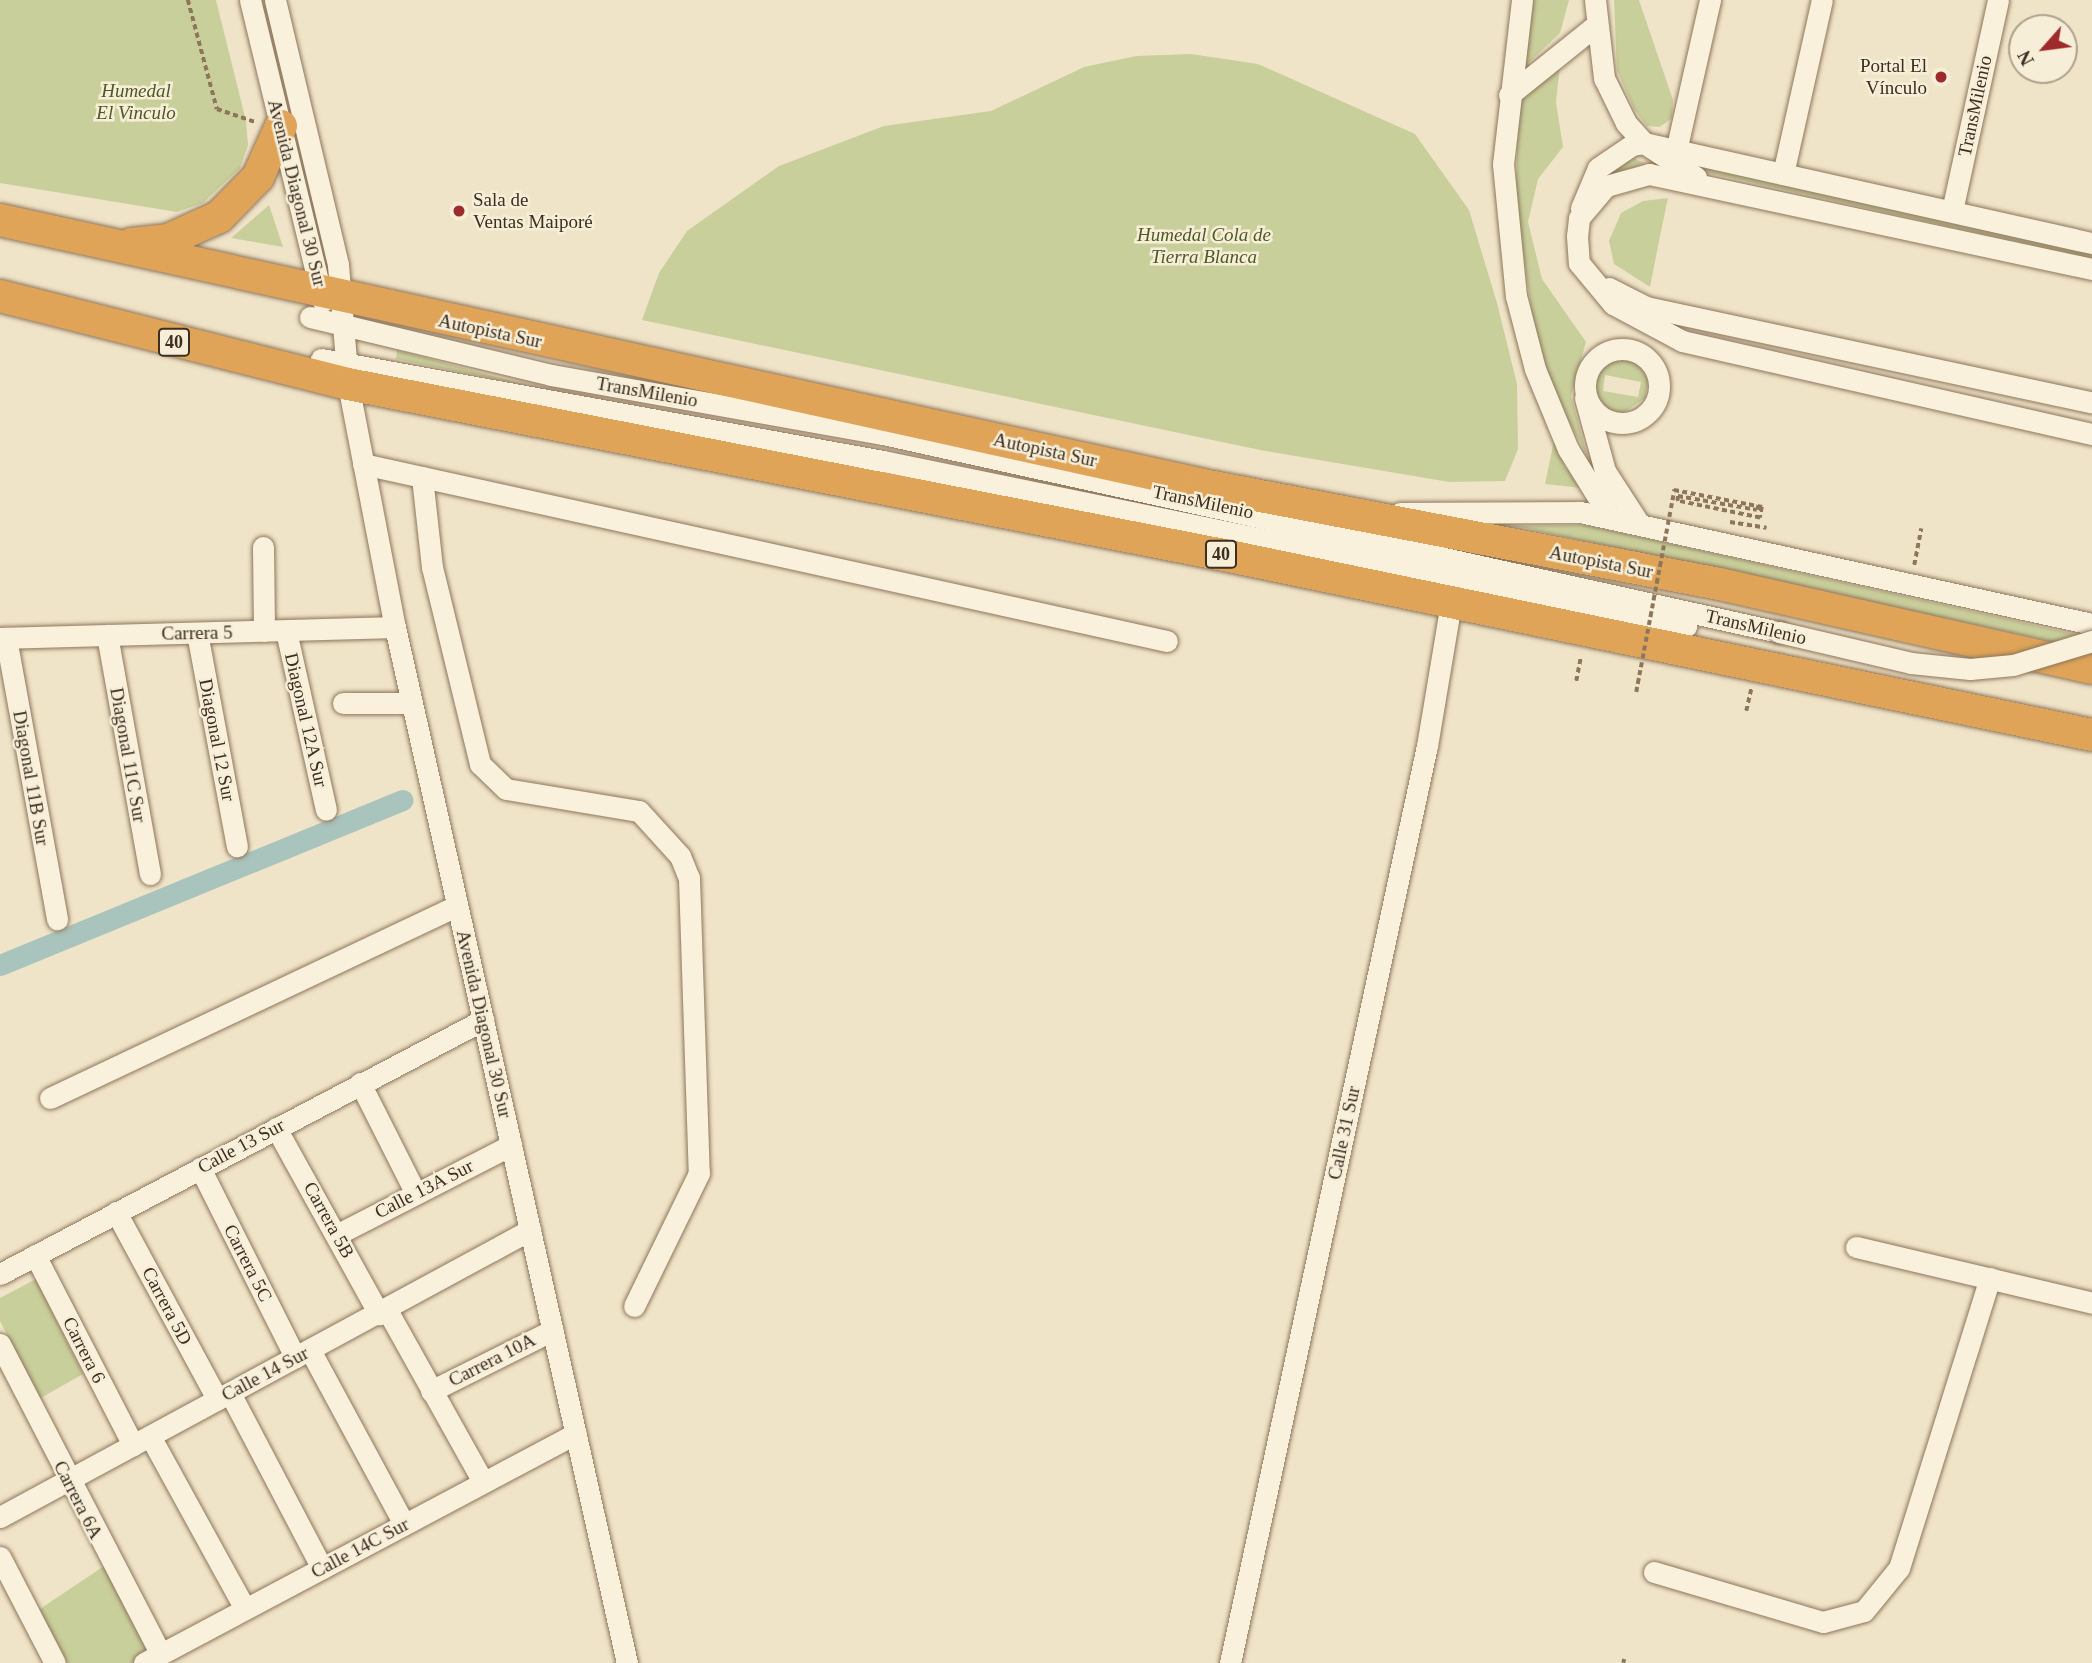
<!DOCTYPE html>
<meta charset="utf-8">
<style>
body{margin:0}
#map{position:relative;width:2092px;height:1663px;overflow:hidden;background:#f0e4c8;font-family:Georgia,serif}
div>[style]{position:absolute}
.green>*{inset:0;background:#c9cf9b}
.canal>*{height:21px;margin:-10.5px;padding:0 10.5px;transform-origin:10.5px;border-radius:10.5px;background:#a9c4bc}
.path>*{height:3.5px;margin-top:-1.75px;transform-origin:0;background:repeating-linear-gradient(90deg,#8d765c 0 5px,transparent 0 8.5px)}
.roads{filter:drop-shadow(0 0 2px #8d765c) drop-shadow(0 0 2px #8d765c)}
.minor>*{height:21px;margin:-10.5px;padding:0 10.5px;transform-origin:10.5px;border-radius:10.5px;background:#faf1dc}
.minor>.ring{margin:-10.5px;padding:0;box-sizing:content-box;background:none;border:21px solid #faf1dc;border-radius:50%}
.highway>*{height:32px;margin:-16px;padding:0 16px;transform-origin:16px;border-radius:16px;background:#e0a458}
.path-bridge>*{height:3.5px;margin-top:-1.75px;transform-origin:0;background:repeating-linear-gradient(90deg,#8d765c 0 5px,transparent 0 8.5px)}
.bridges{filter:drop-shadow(0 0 2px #8d765c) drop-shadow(0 0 2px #8d765c)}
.minor-bridge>*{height:21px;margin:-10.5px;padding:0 10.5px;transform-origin:10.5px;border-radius:10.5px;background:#faf1dc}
.dots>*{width:19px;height:19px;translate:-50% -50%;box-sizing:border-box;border:4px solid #f7eed8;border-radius:50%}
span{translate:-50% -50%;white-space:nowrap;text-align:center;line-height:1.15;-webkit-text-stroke:5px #f7eed8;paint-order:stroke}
.shield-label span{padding:2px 5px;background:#f7eed8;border:2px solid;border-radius:5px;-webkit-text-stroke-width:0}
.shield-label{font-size:18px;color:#3d2e20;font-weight:700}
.poi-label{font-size:19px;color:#3d2e20}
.right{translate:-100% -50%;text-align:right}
.left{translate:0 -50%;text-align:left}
.park-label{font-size:19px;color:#4d5a26;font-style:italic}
.street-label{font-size:19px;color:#3d2e20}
.north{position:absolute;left:2008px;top:14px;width:70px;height:70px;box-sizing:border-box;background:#f7eed8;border:2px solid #ada18e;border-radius:50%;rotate:242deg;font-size:19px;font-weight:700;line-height:28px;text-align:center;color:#3d2e20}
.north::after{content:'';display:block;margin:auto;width:24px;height:32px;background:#9e2a2b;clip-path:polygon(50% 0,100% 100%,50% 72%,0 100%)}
</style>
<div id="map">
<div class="green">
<div style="clip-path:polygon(0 0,216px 0,246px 121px,248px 145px,240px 168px,203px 203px,177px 212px,0 183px)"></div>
<div style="clip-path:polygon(1530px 0,1569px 0,1560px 33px,1520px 71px)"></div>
<div style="clip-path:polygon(1614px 0,1639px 0,1673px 100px,1672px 118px,1660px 127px,1647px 126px,1634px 109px,1617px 70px)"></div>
<div style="clip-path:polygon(1191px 54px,1258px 64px,1415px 134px,1469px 210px,1497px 303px,1517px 384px,1518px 449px,1505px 481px,1449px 482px,1260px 450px,642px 320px,659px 273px,687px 231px,779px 166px,884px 126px,991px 111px,1084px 67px,1136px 56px)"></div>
<div style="clip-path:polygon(1560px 65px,1556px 102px,1563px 147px,1538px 179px,1528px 222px,1542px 279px,1586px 342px,1571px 396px,1587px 455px,1551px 388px,1533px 320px,1516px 203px,1518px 102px)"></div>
<div style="clip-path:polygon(1629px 156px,1644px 163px,1601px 182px,1604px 174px)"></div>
<div style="clip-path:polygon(1694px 166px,2092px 254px,2092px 258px,1694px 170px)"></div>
<div style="clip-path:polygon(1668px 198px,1659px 241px,1650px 287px,1614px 264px,1609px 241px,1621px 213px,1643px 201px)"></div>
<div style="clip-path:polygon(269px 205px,283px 247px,231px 238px)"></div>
<div style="clip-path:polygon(397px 350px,527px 385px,396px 359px)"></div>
<div style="clip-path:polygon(evenodd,1622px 358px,1639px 364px,1648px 380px,1645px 398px,1623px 413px,1606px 409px,1593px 386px,1605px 363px,1622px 358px,1605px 375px,1641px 382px,1638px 397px,1603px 391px,1605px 375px)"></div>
<div style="clip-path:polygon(1554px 441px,1565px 467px,1581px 488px,1545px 484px)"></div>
<div style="clip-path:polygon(1584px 525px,2092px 638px,2092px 650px,1515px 526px)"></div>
<div style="clip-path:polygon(36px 1279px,83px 1374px,39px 1399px,0 1321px,0 1298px)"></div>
<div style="clip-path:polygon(110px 1562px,161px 1654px,144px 1663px,55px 1663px,31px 1615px)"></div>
</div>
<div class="canal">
<div style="left:0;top:965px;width:435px;rotate:-22.3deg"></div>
</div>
<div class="path">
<div style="left:188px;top:0;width:113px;rotate:75.1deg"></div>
<div style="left:217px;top:109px;width:40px;rotate:18.9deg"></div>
<div style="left:1757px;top:510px;width:7px;rotate:-74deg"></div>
<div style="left:1730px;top:522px;width:37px;rotate:9deg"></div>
<div style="left:1914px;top:565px;width:37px;rotate:-79deg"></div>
<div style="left:1576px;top:681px;width:25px;rotate:-79deg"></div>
<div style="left:1746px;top:711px;width:23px;rotate:-77deg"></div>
<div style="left:1623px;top:1663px;width:4px;rotate:-76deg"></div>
</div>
<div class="roads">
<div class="minor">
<div style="left:250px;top:0;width:310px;rotate:76.4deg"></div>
<div style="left:275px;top:0;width:272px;rotate:76.6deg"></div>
<div style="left:338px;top:265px;width:119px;rotate:85.2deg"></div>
<div style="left:348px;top:384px;width:248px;rotate:79.1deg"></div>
<div style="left:395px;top:627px;width:1062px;rotate:77.38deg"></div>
<div style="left:1522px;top:0;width:165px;rotate:96.6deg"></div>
<div style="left:1503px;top:164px;width:133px;rotate:84.4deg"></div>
<div style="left:1516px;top:296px;width:75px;rotate:75.4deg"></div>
<div style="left:1535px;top:369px;width:87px;rotate:67.6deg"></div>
<div style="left:1568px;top:449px;width:80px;rotate:58.3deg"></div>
<div style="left:1595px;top:0;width:79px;rotate:83.4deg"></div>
<div style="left:1604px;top:78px;width:50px;rotate:63.9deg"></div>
<div style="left:1626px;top:123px;width:27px;rotate:48deg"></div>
<div style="left:1644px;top:143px;width:459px;rotate:12.6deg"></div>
<div style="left:1509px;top:95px;width:112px;rotate:-38.8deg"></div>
<div style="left:1676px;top:151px;width:155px;rotate:-77.3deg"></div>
<div style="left:1783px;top:174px;width:178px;rotate:-77.4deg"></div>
<div style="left:1581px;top:208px;width:43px;rotate:-67deg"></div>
<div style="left:1598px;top:168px;width:41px;rotate:-34.1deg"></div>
<div style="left:1632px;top:145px;width:12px;rotate:-9deg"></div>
<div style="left:1644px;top:143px;width:62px;rotate:33.2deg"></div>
<div style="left:1952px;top:211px;width:216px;rotate:-77.7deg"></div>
<div style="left:2092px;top:269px;width:453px;rotate:-167.9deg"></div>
<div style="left:1649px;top:174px;width:45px;rotate:164.4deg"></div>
<div style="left:1606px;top:186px;width:42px;rotate:130.2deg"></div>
<div style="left:1579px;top:218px;width:18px;rotate:96deg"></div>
<div style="left:1577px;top:236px;width:27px;rotate:86deg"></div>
<div style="left:1579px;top:263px;width:53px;rotate:50.3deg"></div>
<div style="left:1613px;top:304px;width:78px;rotate:28.2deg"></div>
<div style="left:1682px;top:341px;width:420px;rotate:12.8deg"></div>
<div style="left:1609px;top:288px;width:42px;rotate:27.2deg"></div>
<div style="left:1646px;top:307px;width:456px;rotate:12.1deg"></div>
<div style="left:310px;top:317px;width:248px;rotate:13.5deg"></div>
<div style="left:551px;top:375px;width:337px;rotate:10.1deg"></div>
<div style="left:883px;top:434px;width:918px;rotate:12.46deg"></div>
<div class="ring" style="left:1585px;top:349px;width:53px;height:53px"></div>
<div style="left:321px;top:359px;width:571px;rotate:10.29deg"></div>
<div style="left:883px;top:461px;width:820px;rotate:11.61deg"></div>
<div style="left:1585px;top:398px;width:76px;rotate:74.7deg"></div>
<div style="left:1605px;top:471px;width:64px;rotate:57.1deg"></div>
<div style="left:363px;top:464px;width:823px;rotate:12.42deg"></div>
<div style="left:422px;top:477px;width:91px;rotate:83.7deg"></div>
<div style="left:432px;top:567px;width:203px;rotate:76.3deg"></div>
<div style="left:480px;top:764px;width:36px;rotate:44deg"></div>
<div style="left:506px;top:789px;width:135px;rotate:9.4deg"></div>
<div style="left:639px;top:811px;width:61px;rotate:47.7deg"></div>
<div style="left:680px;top:856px;width:24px;rotate:68deg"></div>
<div style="left:689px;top:878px;width:295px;rotate:88.1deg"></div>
<div style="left:699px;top:1173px;width:148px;rotate:116deg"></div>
<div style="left:1400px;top:513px;width:180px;rotate:-0.3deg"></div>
<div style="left:1580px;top:512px;width:524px;rotate:12.34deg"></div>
<div style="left:263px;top:547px;width:84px;rotate:89.3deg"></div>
<div style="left:286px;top:631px;width:183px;rotate:77.4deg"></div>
<div style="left:197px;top:633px;width:217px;rotate:79.4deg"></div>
<div style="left:107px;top:635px;width:243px;rotate:79.8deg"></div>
<div style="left:0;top:638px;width:395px;rotate:-1.6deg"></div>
<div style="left:6px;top:638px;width:286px;rotate:79.7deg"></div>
<div style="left:343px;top:703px;width:69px"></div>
<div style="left:360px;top:1083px;width:120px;rotate:63.2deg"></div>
<div style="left:50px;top:1098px;width:450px;rotate:-25.3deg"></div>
<div style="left:276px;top:1128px;width:213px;rotate:61deg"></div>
<div style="left:200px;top:1168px;width:212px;rotate:63.3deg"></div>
<div style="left:116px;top:1212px;width:213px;rotate:61.6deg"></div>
<div style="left:338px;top:1234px;width:195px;rotate:-27.2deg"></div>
<div style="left:1856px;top:1247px;width:243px;rotate:13.3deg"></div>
<div style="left:35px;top:1255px;width:214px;rotate:62.7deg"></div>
<div style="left:0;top:1274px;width:546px;rotate:-27.74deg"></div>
<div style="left:387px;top:1310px;width:197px;rotate:60.8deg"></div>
<div style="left:0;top:1344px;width:349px;rotate:62.6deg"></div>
<div style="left:310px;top:1350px;width:198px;rotate:61.6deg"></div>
<div style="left:431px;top:1391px;width:136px;rotate:-26.6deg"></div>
<div style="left:230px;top:1393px;width:198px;rotate:62.3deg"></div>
<div style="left:150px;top:1436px;width:197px;rotate:61.2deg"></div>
<div style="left:0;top:1517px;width:603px;rotate:-28.44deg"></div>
<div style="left:0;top:1557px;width:119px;rotate:62.6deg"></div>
<div style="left:1654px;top:1572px;width:176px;rotate:16.5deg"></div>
<div style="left:1823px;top:1622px;width:42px;rotate:-15deg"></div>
<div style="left:1864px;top:1611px;width:55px;rotate:-50.9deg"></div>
<div style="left:1899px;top:1568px;width:304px;rotate:-72.6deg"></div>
<div style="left:144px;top:1663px;width:489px;rotate:-28deg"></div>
<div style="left:1230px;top:1663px;width:938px;rotate:-77.88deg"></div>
<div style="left:1427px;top:746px;width:146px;rotate:-80.5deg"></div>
</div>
<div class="highway">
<div style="left:0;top:220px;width:1232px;rotate:12.42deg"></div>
<div style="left:1203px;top:485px;width:525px;rotate:10.86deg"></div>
<div style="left:1719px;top:584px;width:382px;rotate:12.7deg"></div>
<div style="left:132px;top:244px;width:36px;rotate:-6deg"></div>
<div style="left:168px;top:240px;width:56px;rotate:-24.3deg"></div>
<div style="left:219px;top:217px;width:56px;rotate:-45.7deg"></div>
<div style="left:258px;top:177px;width:56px;rotate:-65.7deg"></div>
<div style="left:0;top:296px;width:359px;rotate:14.2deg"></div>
<div style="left:348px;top:384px;width:898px;rotate:11.05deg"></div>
<div style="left:1229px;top:556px;width:881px;rotate:11.72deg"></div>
</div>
</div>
<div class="path-bridge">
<div style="left:1636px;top:692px;width:206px;rotate:-79.3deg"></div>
<div style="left:1674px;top:490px;width:90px;rotate:10.9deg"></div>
<div style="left:1762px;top:507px;width:11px;rotate:100deg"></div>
<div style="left:1760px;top:518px;width:85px;rotate:-168.4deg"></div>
<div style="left:1677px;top:501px;width:5px;rotate:-79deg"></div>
<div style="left:1678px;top:496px;width:80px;rotate:10deg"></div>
</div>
<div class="bridges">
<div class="minor-bridge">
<div style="left:1779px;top:632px;width:136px;rotate:13.2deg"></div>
<div style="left:1911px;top:663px;width:59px;rotate:5.8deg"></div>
<div style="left:1970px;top:669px;width:43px;rotate:-5.3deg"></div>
<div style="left:2013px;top:665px;width:83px;rotate:-16.9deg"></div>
</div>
</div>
<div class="dots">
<div style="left:1941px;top:77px;background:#9e2a2b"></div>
<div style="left:459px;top:211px;background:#9e2a2b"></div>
</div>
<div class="shield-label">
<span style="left:174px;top:342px">40</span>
<span style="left:1221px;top:554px">40</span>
</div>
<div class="poi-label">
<span class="right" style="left:1927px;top:77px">Portal El<br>Vínculo</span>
<span class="left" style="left:473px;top:211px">Sala de<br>Ventas Maiporé</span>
</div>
<div class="park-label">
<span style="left:136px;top:102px">Humedal<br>El Vinculo</span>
<span style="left:1204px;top:246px">Humedal Cola de<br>Tierra Blanca</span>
</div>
<div class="street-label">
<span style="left:1975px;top:106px;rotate:-78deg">TransMilenio</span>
<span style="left:297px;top:193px;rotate:76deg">Avenida Diagonal 30 Sur</span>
<span style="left:490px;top:331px;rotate:12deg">Autopista Sur</span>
<span style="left:647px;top:392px;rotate:10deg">TransMilenio</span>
<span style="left:1045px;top:450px;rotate:12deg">Autopista Sur</span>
<span style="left:1203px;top:502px;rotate:12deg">TransMilenio</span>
<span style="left:1601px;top:562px;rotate:11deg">Autopista Sur</span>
<span style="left:1756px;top:627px;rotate:13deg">TransMilenio</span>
<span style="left:197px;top:633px;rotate:-1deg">Carrera 5</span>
<span style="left:306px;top:720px;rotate:77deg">Diagonal 12A Sur</span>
<span style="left:217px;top:740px;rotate:79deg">Diagonal 12 Sur</span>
<span style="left:128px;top:755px;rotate:80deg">Diagonal 11C Sur</span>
<span style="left:31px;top:778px;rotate:80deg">Diagonal 11B Sur</span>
<span style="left:484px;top:1024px;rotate:77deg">Avenida Diagonal 30 Sur</span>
<span style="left:1344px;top:1133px;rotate:-78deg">Calle 31 Sur</span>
<span style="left:241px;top:1146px;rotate:-28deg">Calle 13 Sur</span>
<span style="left:424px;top:1189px;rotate:-27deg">Calle 13A Sur</span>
<span style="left:329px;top:1220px;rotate:61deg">Carrera 5B</span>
<span style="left:248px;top:1263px;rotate:63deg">Carrera 5C</span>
<span style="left:167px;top:1306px;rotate:62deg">Carrera 5D</span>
<span style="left:84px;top:1350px;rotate:63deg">Carrera 6</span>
<span style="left:492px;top:1360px;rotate:-27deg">Carrera 10A</span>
<span style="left:265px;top:1374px;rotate:-28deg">Calle 14 Sur</span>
<span style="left:78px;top:1500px;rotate:63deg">Carrera 6A</span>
<span style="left:360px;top:1548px;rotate:-28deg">Calle 14C Sur</span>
</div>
<div class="north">N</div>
</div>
